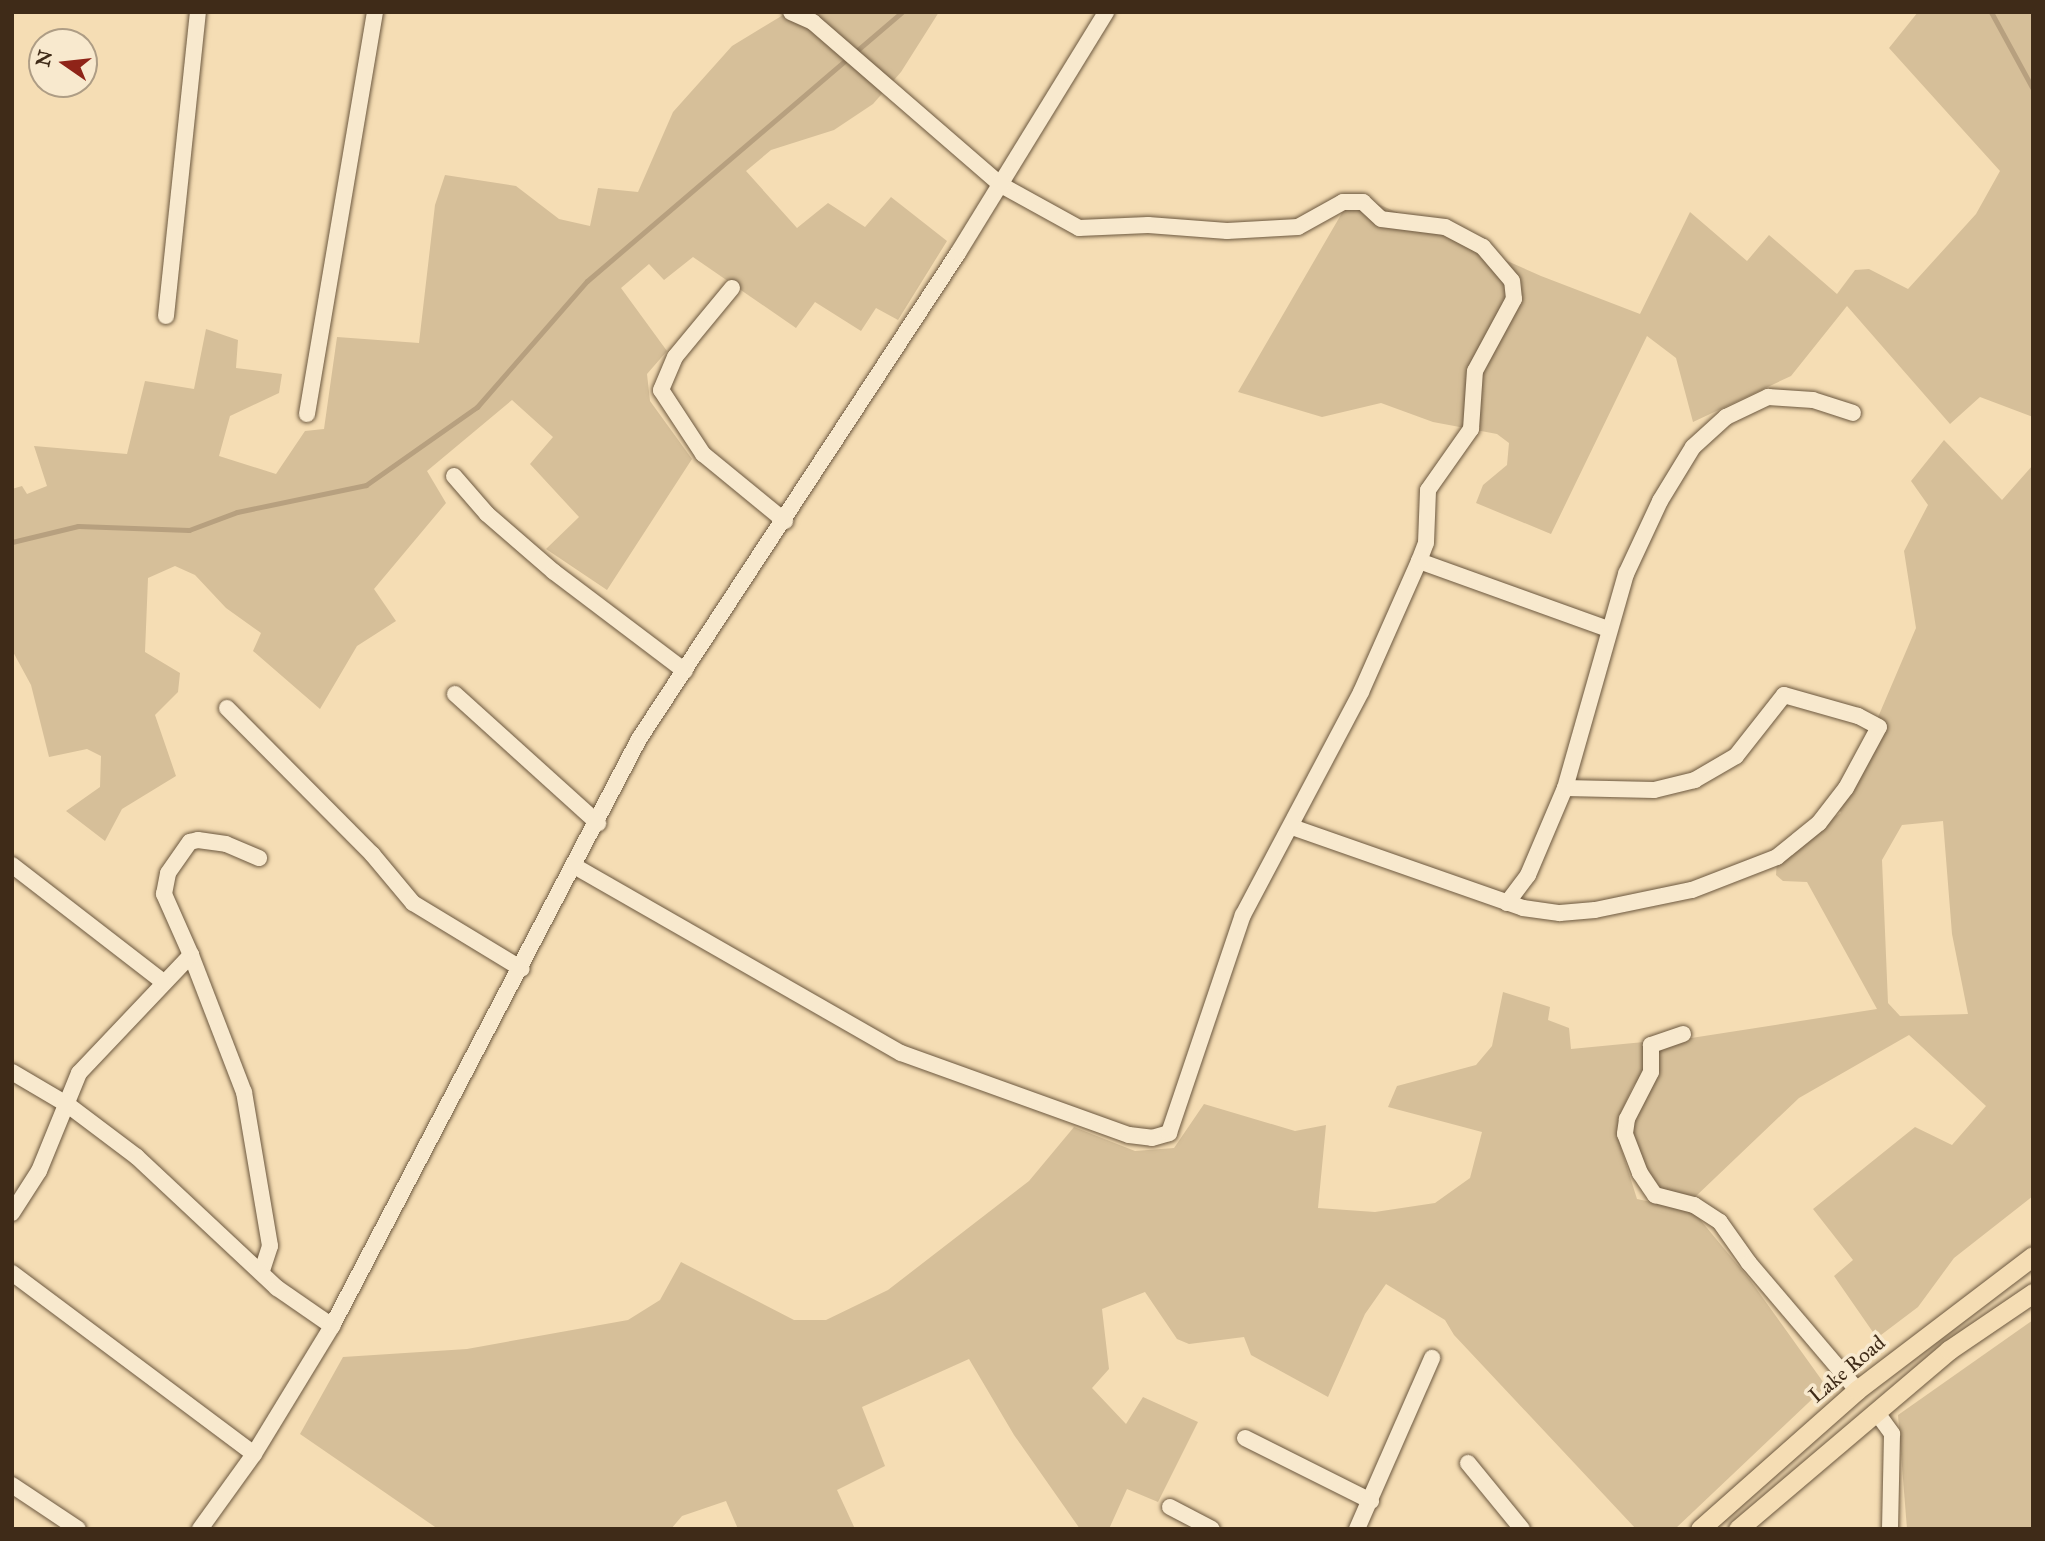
<!DOCTYPE html>
<style>
body{margin:0}
#map{position:relative;width:2045px;height:1541px;overflow:hidden;background:#f5ddb4;font-family:"IM FELL Great Primer",serif}
div>[style]{position:absolute}
.green>*{inset:0;background:#d6bf99}
.stream>*{height:5px;margin:-2.5px;padding:0 2.5px;transform-origin:2.5px;border-radius:2.5px;background:#b7a07f}
.roads{filter:drop-shadow(0 0 2px #6c583f) drop-shadow(0 0 2px #6c583f)}
.minor>*{height:16px;margin:-8px;padding:0 8px;transform-origin:8px;border-radius:8px;background:#f8e9ce}
.major>*{height:19px;margin:-9.5px;padding:0 9.5px;transform-origin:9.5px;border-radius:9.5px;background:#f5ddb4}
span{translate:-50% -50%;white-space:nowrap;text-align:center;line-height:1.15;-webkit-text-stroke:7px #f8e9ce;paint-order:stroke}
.street-label{font-size:21px;color:#3f2b18}
.frame{position:absolute;inset:0;border:14px solid #3f2b18;pointer-events:none}
.north{position:absolute;left:28px;top:28px;width:70px;height:70px;box-sizing:border-box;background:#f8e9ce;border:2px solid #ae9d85;border-radius:50%;rotate:284deg;font-size:19px;font-weight:700;line-height:28px;text-align:center;color:#3f2b18}
.north::after{content:'';display:block;margin:auto;width:24px;height:32px;background:#8f2418;clip-path:polygon(50% 0,100% 100%,50% 72%,0 100%)}
</style>
<div id="map">
<div class="green">
<div style="clip-path:polygon(788px 12px,939px 12px,901px 72px,873px 104px,834px 130px,771px 150px,746px 171px,797px 228px,828px 203px,865px 227px,891px 197px,947px 241px,898px 320px,876px 308px,861px 331px,815px 302px,796px 328px,693px 257px,664px 280px,649px 264px,621px 288px,667px 351px,647px 374px,650px 401px,692px 459px,607px 590px,546px 549px,579px 517px,530px 464px,553px 437px,512px 400px,427px 471px,446px 503px,374px 589px,396px 621px,357px 646px,320px 709px,253px 651px,261px 633px,226px 608px,195px 575px,175px 566px,148px 578px,145px 652px,180px 673px,178px 692px,155px 715px,176px 776px,122px 809px,105px 841px,66px 811px,100px 787px,101px 756px,87px 749px,49px 757px,31px 685px,12px 650px,12px 489px,22px 486px,27px 494px,47px 486px,34px 446px,127px 454px,145px 381px,194px 389px,206px 329px,238px 340px,236px 368px,282px 374px,279px 393px,230px 416px,219px 456px,276px 474px,305px 431px,324px 429px,337px 337px,419px 343px,435px 205px,445px 175px,516px 186px,559px 219px,590px 226px,598px 188px,638px 192px,673px 112px,732px 46px)"></div>
<div style="clip-path:polygon(1918px 12px,2033px 12px,2033px 417px,1980px 397px,1950px 424px,1847px 306px,1791px 376px,1693px 422px,1676px 358px,1647px 336px,1551px 534px,1476px 503px,1483px 485px,1507px 465px,1509px 443px,1497px 434px,1433px 422px,1381px 403px,1322px 417px,1238px 392px,1346px 206px,1369px 200px,1541px 276px,1640px 314px,1690px 212px,1747px 261px,1769px 235px,1837px 294px,1855px 270px,1869px 269px,1908px 289px,1976px 214px,2000px 171px,1889px 48px)"></div>
<div style="clip-path:polygon(evenodd,1944px 440px,2002px 500px,2033px 465px,2033px 1196px,1954px 1258px,1918px 1307px,1877px 1338px,1834px 1276px,1853px 1260px,1813px 1209px,1915px 1127px,1952px 1145px,1986px 1106px,1909px 1035px,1799px 1098px,1694px 1198px,1657px 1187px,1647px 1177px,1630px 1130px,1659px 1043px,1877px 1009px,1807px 882px,1783px 881px,1776px 875px,1777px 861px,1791px 843px,1841px 813px,1833px 797px,1864px 750px,1916px 628px,1904px 551px,1928px 505px,1911px 481px,1944px 440px,1943px 821px,1952px 934px,1968px 1014px,1900px 1016px,1888px 1003px,1882px 860px,1902px 825px,1943px 821px)"></div>
<div style="clip-path:polygon(1503px 992px,1550px 1007px,1548px 1020px,1569px 1028px,1571px 1049px,1644px 1042px,1645px 1073px,1633px 1086px,1619px 1117px,1621px 1148px,1637px 1199px,1693px 1211px,1750px 1280px,1826px 1386px,1675px 1529px,1636px 1529px,1454px 1335px,1445px 1320px,1386px 1284px,1365px 1314px,1328px 1397px,1251px 1355px,1244px 1337px,1189px 1344px,1177px 1339px,1145px 1292px,1102px 1309px,1109px 1369px,1092px 1388px,1126px 1424px,1143px 1397px,1198px 1422px,1158px 1502px,1127px 1489px,1109px 1529px,1080px 1529px,1014px 1435px,969px 1359px,862px 1407px,885px 1466px,837px 1490px,855px 1529px,738px 1529px,726px 1501px,682px 1516px,671px 1529px,438px 1529px,300px 1434px,343px 1357px,467px 1349px,628px 1320px,660px 1300px,681px 1262px,794px 1320px,826px 1320px,888px 1290px,1029px 1181px,1074px 1127px,1135px 1151px,1174px 1148px,1204px 1104px,1295px 1131px,1326px 1125px,1318px 1208px,1375px 1212px,1435px 1203px,1470px 1178px,1482px 1132px,1388px 1107px,1397px 1086px,1476px 1065px,1492px 1046px)"></div>
<div style="clip-path:polygon(2033px 1320px,2033px 1529px,1907px 1529px,1898px 1415px)"></div>
</div>
<div class="stream">
<div style="left:1991px;top:12px;width:88px;rotate:61.4deg"></div>
<div style="left:12px;top:542px;width:68px;rotate:-13.6deg"></div>
<div style="left:78px;top:526px;width:111px;rotate:2.1deg"></div>
<div style="left:189px;top:530px;width:51px;rotate:-20.6deg"></div>
<div style="left:237px;top:512px;width:132px;rotate:-11.8deg"></div>
<div style="left:366px;top:485px;width:136px;rotate:-35.1deg"></div>
<div style="left:477px;top:407px;width:167px;rotate:-48.9deg"></div>
<div style="left:587px;top:281px;width:414px;rotate:-40.5deg"></div>
</div>
<div class="roads">
<div class="minor">
<div style="left:732px;top:288px;width:89px;rotate:129.6deg"></div>
<div style="left:675px;top:357px;width:36px;rotate:113deg"></div>
<div style="left:661px;top:390px;width:77px;rotate:56.7deg"></div>
<div style="left:703px;top:454px;width:106px;rotate:39.3deg"></div>
<div style="left:166px;top:316px;width:306px;rotate:-84deg"></div>
<div style="left:307px;top:414px;width:408px;rotate:-80.4deg"></div>
<div style="left:454px;top:476px;width:50px;rotate:49deg"></div>
<div style="left:487px;top:514px;width:89px;rotate:40.9deg"></div>
<div style="left:554px;top:572px;width:164px;rotate:37.1deg"></div>
<div style="left:1419px;top:561px;width:201px;rotate:19.8deg"></div>
<div style="left:455px;top:694px;width:193px;rotate:42.1deg"></div>
<div style="left:227px;top:708px;width:206px;rotate:45.2deg"></div>
<div style="left:372px;top:854px;width:64px;rotate:50.1deg"></div>
<div style="left:413px;top:903px;width:127px;rotate:31.2deg"></div>
<div style="left:1292px;top:827px;width:245px;rotate:19.3deg"></div>
<div style="left:1523px;top:908px;width:37px;rotate:8deg"></div>
<div style="left:1560px;top:913px;width:35px;rotate:-5deg"></div>
<div style="left:1595px;top:910px;width:99px;rotate:-11.7deg"></div>
<div style="left:1692px;top:890px;width:91px;rotate:-21.2deg"></div>
<div style="left:1777px;top:857px;width:54px;rotate:-39deg"></div>
<div style="left:1819px;top:823px;width:44px;rotate:-52.4deg"></div>
<div style="left:1846px;top:788px;width:69px;rotate:-61.6deg"></div>
<div style="left:1879px;top:727px;width:24px;rotate:-152deg"></div>
<div style="left:1858px;top:716px;width:77px;rotate:-164.2deg"></div>
<div style="left:1784px;top:695px;width:78px;rotate:128.2deg"></div>
<div style="left:1736px;top:756px;width:48px;rotate:149.7deg"></div>
<div style="left:1695px;top:780px;width:42px;rotate:166.3deg"></div>
<div style="left:1654px;top:790px;width:89px;rotate:-178.7deg"></div>
<div style="left:12px;top:865px;width:190px;rotate:37.7deg"></div>
<div style="left:576px;top:867px;width:374px;rotate:29.8deg"></div>
<div style="left:901px;top:1053px;width:242px;rotate:19.8deg"></div>
<div style="left:1129px;top:1135px;width:23px;rotate:7deg"></div>
<div style="left:1152px;top:1138px;width:18px;rotate:-16deg"></div>
<div style="left:1169px;top:1133px;width:230px;rotate:-71.3deg"></div>
<div style="left:1243px;top:915px;width:252px;rotate:-62.1deg"></div>
<div style="left:1361px;top:692px;width:143px;rotate:-66.1deg"></div>
<div style="left:1419px;top:561px;width:19px;rotate:-69deg"></div>
<div style="left:1426px;top:543px;width:53px;rotate:-87.8deg"></div>
<div style="left:1428px;top:490px;width:75px;rotate:-54.8deg"></div>
<div style="left:1471px;top:429px;width:58px;rotate:-86.1deg"></div>
<div style="left:1475px;top:371px;width:82px;rotate:-61.6deg"></div>
<div style="left:1514px;top:299px;width:18px;rotate:-96deg"></div>
<div style="left:1512px;top:281px;width:45px;rotate:-130.5deg"></div>
<div style="left:1483px;top:247px;width:43px;rotate:-152.2deg"></div>
<div style="left:1445px;top:227px;width:64px;rotate:-172.9deg"></div>
<div style="left:1381px;top:219px;width:25px;rotate:-137deg"></div>
<div style="left:1363px;top:202px;width:20px;rotate:180deg"></div>
<div style="left:1343px;top:202px;width:51px;rotate:150.9deg"></div>
<div style="left:1298px;top:227px;width:71px;rotate:176.8deg"></div>
<div style="left:1227px;top:231px;width:79px;rotate:-175.7deg"></div>
<div style="left:1148px;top:225px;width:69px;rotate:177.5deg"></div>
<div style="left:1079px;top:228px;width:89px;rotate:-151.1deg"></div>
<div style="left:1001px;top:185px;width:249px;rotate:-139.1deg"></div>
<div style="left:813px;top:22px;width:24px;rotate:-156deg"></div>
<div style="left:1507px;top:903px;width:35px;rotate:-53deg"></div>
<div style="left:1528px;top:875px;width:95px;rotate:-67deg"></div>
<div style="left:1565px;top:788px;width:223px;rotate:-74.1deg"></div>
<div style="left:1626px;top:574px;width:81px;rotate:-65deg"></div>
<div style="left:1660px;top:501px;width:63px;rotate:-58.6deg"></div>
<div style="left:1693px;top:447px;width:45px;rotate:-42.3deg"></div>
<div style="left:1726px;top:417px;width:47px;rotate:-25.5deg"></div>
<div style="left:1768px;top:397px;width:45px;rotate:3.8deg"></div>
<div style="left:1813px;top:400px;width:42px;rotate:18deg"></div>
<div style="left:191px;top:955px;width:147px;rotate:68.9deg"></div>
<div style="left:244px;top:1092px;width:156px;rotate:80.4deg"></div>
<div style="left:270px;top:1246px;width:28px;rotate:108deg"></div>
<div style="left:1683px;top:1034px;width:34px;rotate:161deg"></div>
<div style="left:1651px;top:1045px;width:27px;rotate:90deg"></div>
<div style="left:1651px;top:1072px;width:53px;rotate:117.1deg"></div>
<div style="left:1627px;top:1119px;width:15px;rotate:98deg"></div>
<div style="left:1625px;top:1134px;width:42px;rotate:69deg"></div>
<div style="left:1640px;top:1173px;width:27px;rotate:56deg"></div>
<div style="left:1655px;top:1195px;width:40px;rotate:14.4deg"></div>
<div style="left:1694px;top:1205px;width:31px;rotate:33deg"></div>
<div style="left:1720px;top:1222px;width:50px;rotate:54.7deg"></div>
<div style="left:1749px;top:1263px;width:167px;rotate:49.6deg"></div>
<div style="left:12px;top:1072px;width:65px;rotate:30.5deg"></div>
<div style="left:68px;top:1105px;width:86px;rotate:37deg"></div>
<div style="left:137px;top:1157px;width:192px;rotate:43.1deg"></div>
<div style="left:277px;top:1288px;width:67px;rotate:34.6deg"></div>
<div style="left:12px;top:1213px;width:50px;rotate:-57.3deg"></div>
<div style="left:39px;top:1171px;width:106px;rotate:-67.8deg"></div>
<div style="left:79px;top:1073px;width:163px;rotate:-46.5deg"></div>
<div style="left:191px;top:955px;width:67px;rotate:-113.9deg"></div>
<div style="left:164px;top:894px;width:21px;rotate:-79deg"></div>
<div style="left:168px;top:873px;width:38px;rotate:-55deg"></div>
<div style="left:190px;top:842px;width:8px;rotate:-14deg"></div>
<div style="left:198px;top:840px;width:28px;rotate:8deg"></div>
<div style="left:226px;top:844px;width:36px;rotate:23deg"></div>
<div style="left:12px;top:1273px;width:302px;rotate:36.8deg"></div>
<div style="left:1877px;top:1413px;width:26px;rotate:54deg"></div>
<div style="left:1892px;top:1434px;width:95px;rotate:91.2deg"></div>
<div style="left:1245px;top:1438px;width:141px;rotate:26.6deg"></div>
<div style="left:1468px;top:1463px;width:85px;rotate:50.7deg"></div>
<div style="left:12px;top:1485px;width:79px;rotate:33.7deg"></div>
<div style="left:1170px;top:1507px;width:47px;rotate:27.6deg"></div>
<div style="left:200px;top:1529px;width:92px;rotate:-54.2deg"></div>
<div style="left:254px;top:1454px;width:150px;rotate:-58.6deg"></div>
<div style="left:332px;top:1326px;width:662px;rotate:-62.39deg"></div>
<div style="left:639px;top:739px;width:581px;rotate:-56.72deg"></div>
<div style="left:958px;top:253px;width:283px;rotate:-58.4deg"></div>
<div style="left:1357px;top:1529px;width:187px;rotate:-66.3deg"></div>
</div>
<div class="major">
<div style="left:1700px;top:1529px;width:210px;rotate:-41.5deg"></div>
<div style="left:1857px;top:1390px;width:221px;rotate:-37.3deg"></div>
<div style="left:1738px;top:1529px;width:277px;rotate:-40.3deg"></div>
<div style="left:1949px;top:1350px;width:102px;rotate:-34.2deg"></div>
</div>
</div>
<div class="street-label">
<span style="left:1847px;top:1369px;rotate:-40deg">Lake Road</span>
</div>
<div class="frame"></div>
<div class="north">N</div>
</div>
